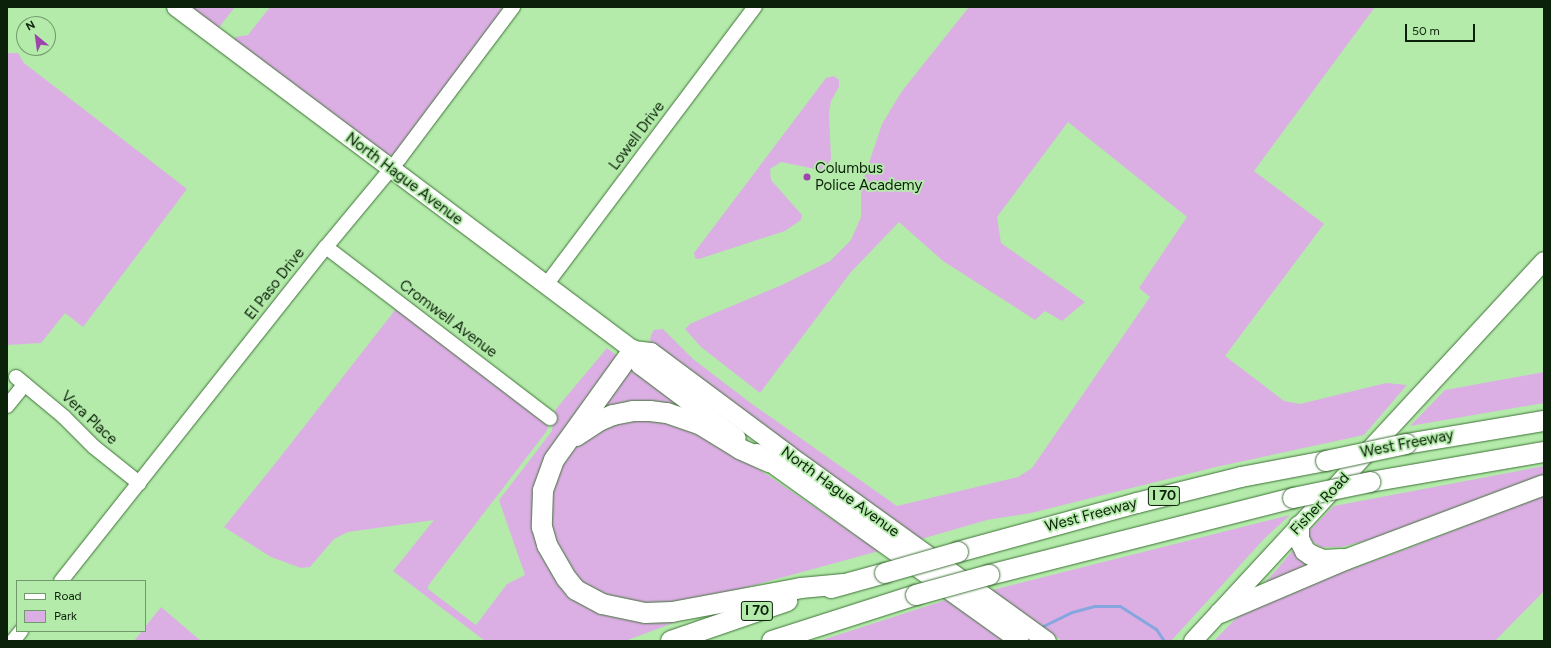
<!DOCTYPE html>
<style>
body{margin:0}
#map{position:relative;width:1551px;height:648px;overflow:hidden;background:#b4ebab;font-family:Figtree,sans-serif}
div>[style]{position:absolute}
.green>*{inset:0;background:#dcafe4}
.stream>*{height:3px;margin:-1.5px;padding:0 1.5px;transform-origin:1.5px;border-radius:1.5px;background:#85a6df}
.roads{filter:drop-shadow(0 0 1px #3f7137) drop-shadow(0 0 1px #3f7137)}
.minor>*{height:14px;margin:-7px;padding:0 7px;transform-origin:7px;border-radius:7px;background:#fff}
.major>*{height:18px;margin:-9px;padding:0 9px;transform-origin:9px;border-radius:9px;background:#fff}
.highway>*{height:20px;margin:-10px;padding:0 10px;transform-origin:10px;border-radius:10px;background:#fff}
.bridges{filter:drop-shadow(0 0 1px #3f7137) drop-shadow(0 0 1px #3f7137)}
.highway-bridge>*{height:20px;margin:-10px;padding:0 10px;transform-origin:10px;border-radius:10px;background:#fff}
.dots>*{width:11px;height:11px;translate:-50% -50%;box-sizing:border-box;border:2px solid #b4ebab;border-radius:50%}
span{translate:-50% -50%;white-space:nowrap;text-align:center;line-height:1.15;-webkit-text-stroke:3.5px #b4ebab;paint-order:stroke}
.shield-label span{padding:1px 3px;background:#b4ebab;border:1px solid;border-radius:3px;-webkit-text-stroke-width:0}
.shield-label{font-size:14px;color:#0c2109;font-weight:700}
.street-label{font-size:15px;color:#0c2109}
.poi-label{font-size:15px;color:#0c2109}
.left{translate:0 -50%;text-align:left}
.frame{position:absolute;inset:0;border:8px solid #0c2109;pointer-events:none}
.legend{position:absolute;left:16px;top:580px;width:130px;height:52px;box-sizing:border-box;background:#b4ebab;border:1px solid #719a6a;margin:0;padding:5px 7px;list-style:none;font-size:12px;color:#0c2109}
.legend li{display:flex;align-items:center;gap:8px;height:20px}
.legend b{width:20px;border:1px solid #719a6a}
.north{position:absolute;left:16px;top:16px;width:40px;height:40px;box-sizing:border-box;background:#b4ebab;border:1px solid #719a6a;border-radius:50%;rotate:331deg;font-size:11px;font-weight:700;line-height:16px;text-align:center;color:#0c2109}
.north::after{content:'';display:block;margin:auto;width:14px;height:18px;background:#9e44af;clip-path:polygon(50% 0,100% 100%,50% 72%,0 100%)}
.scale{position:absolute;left:1405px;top:24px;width:70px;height:18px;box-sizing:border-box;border:2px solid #0c2109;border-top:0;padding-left:5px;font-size:12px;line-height:14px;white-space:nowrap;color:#0c2109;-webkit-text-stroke:3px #b4ebab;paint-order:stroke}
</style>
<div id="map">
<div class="green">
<div style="clip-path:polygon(186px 7px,235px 7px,217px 30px)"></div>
<div style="clip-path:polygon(270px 7px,499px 7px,503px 10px,398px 151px,392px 155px,386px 154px,234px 43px,235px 37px,248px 35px)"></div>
<div style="clip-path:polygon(969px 7px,1375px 7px,1254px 171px,1324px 224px,1225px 356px,1284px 401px,1300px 404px,1386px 383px,1407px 385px,1364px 435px,1216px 467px,1031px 513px,987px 520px,918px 540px,654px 347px,650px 341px,651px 335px,654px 330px,663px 329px,693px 359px,752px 404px,897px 506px,1018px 477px,1032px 468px,1150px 297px,1139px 288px,1187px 217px,1068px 122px,997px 217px,1001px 243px,1085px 302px,1062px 321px,1045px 311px,1035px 320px,943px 261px,899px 222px,851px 272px,760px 393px,701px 347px,685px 329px,690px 324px,710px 315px,782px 285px,830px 261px,851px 240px,861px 217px,861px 187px,882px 124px,902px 91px)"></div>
<div style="clip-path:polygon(7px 53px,18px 53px,24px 63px,187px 189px,83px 327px,65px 313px,41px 343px,7px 345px)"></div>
<div style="clip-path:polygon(834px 76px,839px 80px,839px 87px,831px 101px,829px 113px,831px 159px,826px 168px,820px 170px,781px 162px,770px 169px,771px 180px,802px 215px,801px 220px,785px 231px,699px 259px,695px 258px,694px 253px,826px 78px)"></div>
<div style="clip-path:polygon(399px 305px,546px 419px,549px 425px,546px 432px,428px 586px,428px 589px,476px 625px,507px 584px,525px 575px,499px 500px,552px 431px,553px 416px,556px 409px,607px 348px,620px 358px,538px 484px,569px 586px,692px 616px,625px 641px,485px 641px,393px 571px,434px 520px,348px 532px,334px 539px,310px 567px,301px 568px,271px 557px,224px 527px,278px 460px)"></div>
<div style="clip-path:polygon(628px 363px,696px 415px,593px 417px)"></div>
<div style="clip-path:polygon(1544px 372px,1544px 403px,1410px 426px,1445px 390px)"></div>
<div style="clip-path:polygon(646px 416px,711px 437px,879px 551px,711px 597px,671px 606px,616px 601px,578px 580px,550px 530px,549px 495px,568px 451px,595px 429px)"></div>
<div style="clip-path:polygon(1544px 466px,1544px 479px,1373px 539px,1341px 547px,1320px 547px,1311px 540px,1308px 532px,1334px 506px)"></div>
<div style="clip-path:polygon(1544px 495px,1544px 591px,1495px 641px,1214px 641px,1240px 614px,1274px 597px,1409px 548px)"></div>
<div style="clip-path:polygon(1290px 515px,1264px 539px,1171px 641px,1062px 641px,988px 591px)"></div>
<div style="clip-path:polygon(1296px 547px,1319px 565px,1269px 586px,1265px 583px)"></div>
<div style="clip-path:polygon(946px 600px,1010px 641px,819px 641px)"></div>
<div style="clip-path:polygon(161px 607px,201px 641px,134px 641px,142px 631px,145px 631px,145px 627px)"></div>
</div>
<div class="stream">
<div style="left:1041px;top:627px;width:34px;rotate:-26deg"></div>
<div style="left:1072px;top:612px;width:24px;rotate:-15deg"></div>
<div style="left:1095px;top:606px;width:25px"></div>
<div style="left:1120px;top:606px;width:43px;rotate:32.6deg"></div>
<div style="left:1156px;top:629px;width:14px;rotate:56deg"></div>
</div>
<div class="roads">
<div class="minor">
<div style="left:326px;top:247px;width:282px;rotate:37.4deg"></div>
<div style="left:546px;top:285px;width:348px;rotate:-53.1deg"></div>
<div style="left:16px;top:377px;width:62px;rotate:39.8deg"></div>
<div style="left:64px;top:417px;width:42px;rotate:45deg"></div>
<div style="left:94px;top:447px;width:58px;rotate:38.7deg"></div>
<div style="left:7px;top:406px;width:28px;rotate:-51deg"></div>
<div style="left:61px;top:581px;width:426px;rotate:-51.6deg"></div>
<div style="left:326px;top:247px;width:114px;rotate:-50.3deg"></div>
<div style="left:399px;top:159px;width:190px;rotate:-53.1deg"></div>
<div style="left:13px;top:641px;width:13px;rotate:-51deg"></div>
</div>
<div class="major">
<div style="left:176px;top:7px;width:571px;rotate:36.89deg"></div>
<div style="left:633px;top:350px;width:17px;rotate:65deg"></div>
<div style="left:640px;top:365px;width:121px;rotate:37deg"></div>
<div style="left:633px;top:350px;width:18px;rotate:6deg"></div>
<div style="left:651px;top:352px;width:172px;rotate:36.7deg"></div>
<div style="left:789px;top:455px;width:318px;rotate:35.8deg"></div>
<div style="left:757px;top:453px;width:323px;rotate:35.6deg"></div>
<div style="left:1193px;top:641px;width:517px;rotate:-47.27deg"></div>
</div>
<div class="highway">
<div style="left:633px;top:350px;width:135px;rotate:125.7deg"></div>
<div style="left:554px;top:460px;width:33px;rotate:110deg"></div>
<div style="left:543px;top:491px;width:36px;rotate:92deg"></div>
<div style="left:542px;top:527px;width:19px;rotate:74deg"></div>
<div style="left:547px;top:545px;width:39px;rotate:60deg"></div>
<div style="left:567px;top:579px;width:14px;rotate:51deg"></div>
<div style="left:576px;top:590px;width:30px;rotate:28deg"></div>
<div style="left:602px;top:604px;width:44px;rotate:11.8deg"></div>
<div style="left:645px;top:613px;width:27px;rotate:-2deg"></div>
<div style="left:672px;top:612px;width:131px;rotate:-10.5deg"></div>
<div style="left:801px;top:588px;width:43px;rotate:-5.3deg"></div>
<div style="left:576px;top:436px;width:30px;rotate:-33deg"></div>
<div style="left:601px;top:420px;width:13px;rotate:-23deg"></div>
<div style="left:613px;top:415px;width:20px;rotate:-11deg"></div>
<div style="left:633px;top:411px;width:17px"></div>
<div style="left:650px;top:411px;width:17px;rotate:7deg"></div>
<div style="left:667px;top:413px;width:36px;rotate:19deg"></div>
<div style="left:701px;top:425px;width:46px;rotate:31.6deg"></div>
<div style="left:740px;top:449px;width:32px;rotate:24deg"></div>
<div style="left:1406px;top:444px;width:140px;rotate:-9.5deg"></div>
<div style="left:1370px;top:482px;width:177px;rotate:-9.8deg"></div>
<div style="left:1299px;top:526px;width:13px;rotate:90deg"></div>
<div style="left:1299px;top:539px;width:13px;rotate:63deg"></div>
<div style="left:1305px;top:551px;width:7px;rotate:34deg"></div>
<div style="left:1311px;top:555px;width:13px;rotate:23deg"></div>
<div style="left:1323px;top:560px;width:19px;rotate:-3deg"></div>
<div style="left:958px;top:552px;width:186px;rotate:-15.3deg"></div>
<div style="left:1137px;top:503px;width:107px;rotate:-14deg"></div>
<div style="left:1241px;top:477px;width:86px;rotate:-10.7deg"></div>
<div style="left:989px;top:575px;width:314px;rotate:-14.2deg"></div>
<div style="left:831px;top:588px;width:56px;rotate:-15.5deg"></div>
<div style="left:1220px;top:613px;width:138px;rotate:-23deg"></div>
<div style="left:1347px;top:559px;width:210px;rotate:-20.6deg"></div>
<div style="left:671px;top:641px;width:123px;rotate:-19deg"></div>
<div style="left:772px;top:641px;width:151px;rotate:-17.7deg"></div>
</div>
</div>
<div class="bridges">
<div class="highway-bridge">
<div style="left:1326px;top:461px;width:82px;rotate:-12deg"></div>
<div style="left:1293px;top:498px;width:79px;rotate:-11.7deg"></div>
<div style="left:885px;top:573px;width:76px;rotate:-16deg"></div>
<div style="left:916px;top:595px;width:76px;rotate:-15.3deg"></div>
</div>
</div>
<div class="dots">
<div style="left:807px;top:177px;background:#9e44af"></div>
</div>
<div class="shield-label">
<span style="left:1164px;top:496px">I 70</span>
<span style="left:757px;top:611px">I 70</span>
</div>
<div class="street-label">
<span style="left:637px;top:136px;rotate:-53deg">Lowell Drive</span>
<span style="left:404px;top:179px;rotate:37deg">North Hague Avenue</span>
<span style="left:275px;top:284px;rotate:-52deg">El Paso Drive</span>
<span style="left:448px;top:319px;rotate:37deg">Cromwell Avenue</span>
<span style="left:89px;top:418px;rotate:43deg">Vera Place</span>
<span style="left:1407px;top:444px;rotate:-11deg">West Freeway</span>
<span style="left:840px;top:492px;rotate:36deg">North Hague Avenue</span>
<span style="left:1320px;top:504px;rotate:-47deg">Fisher Road</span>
<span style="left:1091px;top:515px;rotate:-15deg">West Freeway</span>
</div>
<div class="poi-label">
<span class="left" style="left:815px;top:177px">Columbus<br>Police Academy</span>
</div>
<div class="frame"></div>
<ul class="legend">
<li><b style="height:5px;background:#fff"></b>Road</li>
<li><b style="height:11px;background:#dcafe4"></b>Park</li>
</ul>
<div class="north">N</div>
<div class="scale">50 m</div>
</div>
